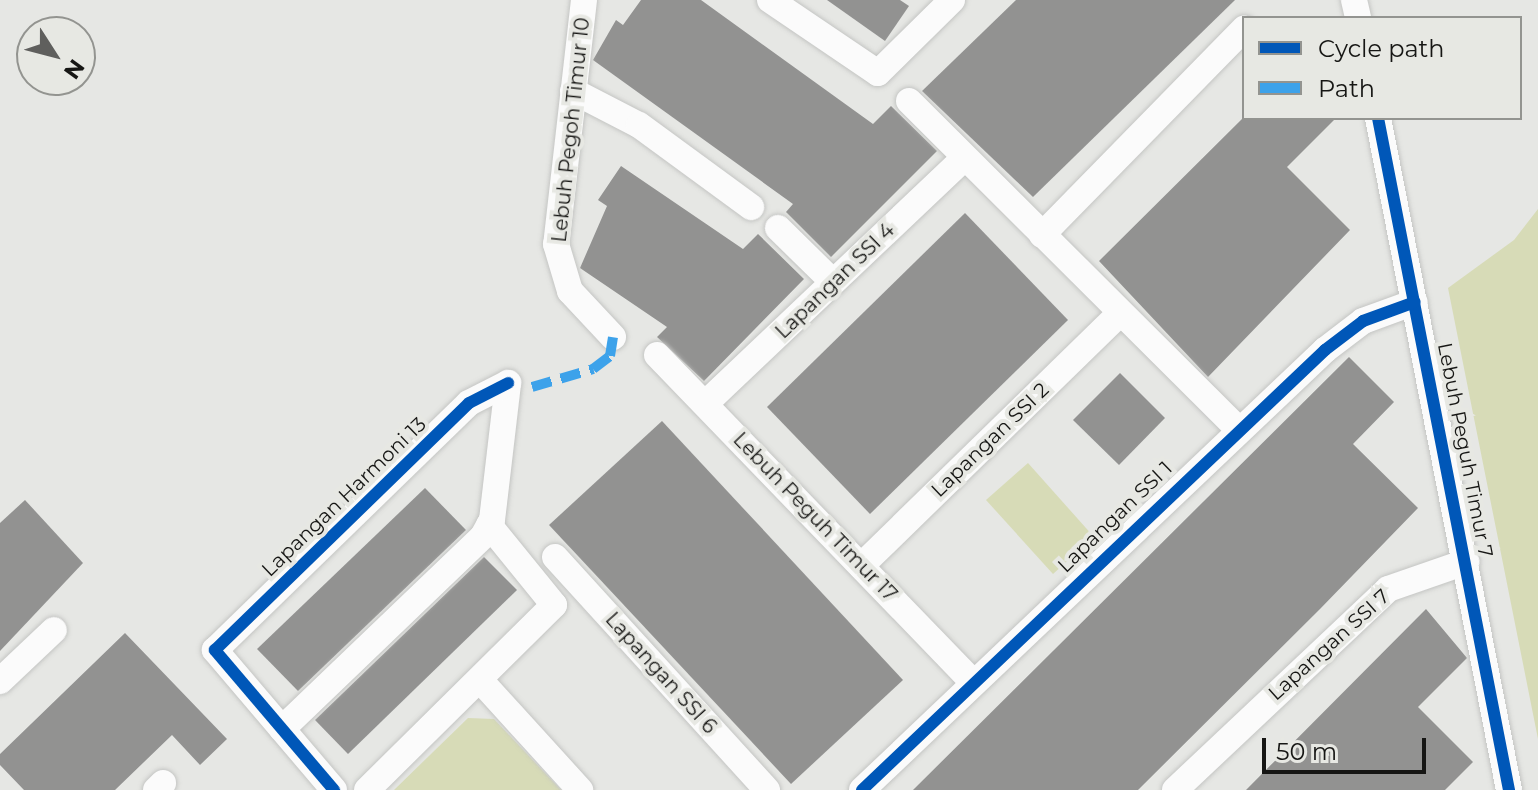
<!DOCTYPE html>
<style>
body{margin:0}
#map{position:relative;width:1538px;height:790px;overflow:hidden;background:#e6e7e4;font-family:Montserrat,sans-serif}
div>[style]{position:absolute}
.green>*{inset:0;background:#d7dbb7}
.building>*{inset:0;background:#929291}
.roads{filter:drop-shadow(0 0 2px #c4c5c3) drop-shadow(0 0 2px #c4c5c3)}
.minor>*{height:26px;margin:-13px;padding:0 13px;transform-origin:13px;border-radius:13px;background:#fbfbfb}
.quiet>*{height:10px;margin-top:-5px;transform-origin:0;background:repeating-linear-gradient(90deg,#3da2ea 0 20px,transparent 0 30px)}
.cycleway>*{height:12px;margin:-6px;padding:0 6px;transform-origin:6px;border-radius:6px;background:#0057b8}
span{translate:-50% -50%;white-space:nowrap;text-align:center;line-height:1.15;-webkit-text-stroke:8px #e7e8e3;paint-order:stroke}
.street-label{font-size:20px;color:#161614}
.legend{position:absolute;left:1242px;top:16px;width:280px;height:104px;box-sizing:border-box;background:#e7e8e3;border:2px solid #939490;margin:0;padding:10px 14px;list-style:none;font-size:24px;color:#161614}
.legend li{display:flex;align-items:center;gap:16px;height:40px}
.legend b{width:40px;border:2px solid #939490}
.north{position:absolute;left:16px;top:16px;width:80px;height:80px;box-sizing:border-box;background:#e7e8e3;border:2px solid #939490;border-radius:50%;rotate:126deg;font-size:22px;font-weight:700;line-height:32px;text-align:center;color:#161614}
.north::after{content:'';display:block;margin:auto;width:28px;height:36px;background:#5f5f5d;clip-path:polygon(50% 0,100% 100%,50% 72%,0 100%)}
.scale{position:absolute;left:1262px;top:738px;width:164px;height:36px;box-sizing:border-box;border:4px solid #161614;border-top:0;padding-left:10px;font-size:24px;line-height:28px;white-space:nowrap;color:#161614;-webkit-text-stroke:6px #e7e8e3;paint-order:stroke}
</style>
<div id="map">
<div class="green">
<div style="clip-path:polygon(1538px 209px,1538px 739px,1448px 288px,1514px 240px)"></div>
<div style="clip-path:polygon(1028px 463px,1094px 537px,1053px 574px,986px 500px)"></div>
<div style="clip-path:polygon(468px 718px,494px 719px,561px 790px,394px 790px)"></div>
</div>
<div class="building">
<div style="clip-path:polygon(641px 0,701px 0,873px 124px,891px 106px,937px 151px,831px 257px,786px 212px,793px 204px,593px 60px,616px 20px,623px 25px)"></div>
<div style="clip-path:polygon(827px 0,900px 0,909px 6px,885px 41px)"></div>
<div style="clip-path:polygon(1016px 0,1235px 0,1033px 197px,922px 91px)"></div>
<div style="clip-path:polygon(1243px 118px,1336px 118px,1287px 167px,1350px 230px,1208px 377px,1099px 261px)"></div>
<div style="clip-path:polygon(621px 166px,743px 249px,758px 234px,804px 279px,704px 381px,657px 337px,667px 327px,580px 268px,607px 206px,598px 200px)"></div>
<div style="clip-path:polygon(965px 213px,1068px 320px,870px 514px,767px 407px)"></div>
<div style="clip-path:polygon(1349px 357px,1394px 402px,1353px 444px,1418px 508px,1320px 609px,1138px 790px,913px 790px)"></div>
<div style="clip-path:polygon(1120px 373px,1165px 418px,1119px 465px,1073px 420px)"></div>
<div style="clip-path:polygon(662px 421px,903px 680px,791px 784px,549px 525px)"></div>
<div style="clip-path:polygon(425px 488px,466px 530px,298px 691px,257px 649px)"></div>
<div style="clip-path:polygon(25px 500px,83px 563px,0 651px,0 523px)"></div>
<div style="clip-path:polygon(484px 557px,517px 590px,348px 754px,315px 720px)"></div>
<div style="clip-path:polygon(1426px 609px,1467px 658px,1418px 707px,1473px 762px,1445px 790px,1246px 790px)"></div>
<div style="clip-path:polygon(125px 633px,227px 739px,200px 765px,172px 735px,115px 790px,24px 790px,0 765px,0 754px)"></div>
</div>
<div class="roads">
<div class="minor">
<div style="left:584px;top:0;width:246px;rotate:96.5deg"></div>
<div style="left:556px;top:244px;width:49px;rotate:73.4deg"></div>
<div style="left:570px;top:291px;width:63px;rotate:46.9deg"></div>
<div style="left:770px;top:0;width:130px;rotate:34.1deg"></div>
<div style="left:878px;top:73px;width:104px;rotate:-44.6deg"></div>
<div style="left:1354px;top:0;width:18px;rotate:77deg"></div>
<div style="left:573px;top:91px;width:74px;rotate:27.3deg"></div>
<div style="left:639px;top:125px;width:139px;rotate:36.2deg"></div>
<div style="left:909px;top:101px;width:465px;rotate:44.9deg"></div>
<div style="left:1378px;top:118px;width:685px;rotate:78.97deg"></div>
<div style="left:778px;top:228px;width:77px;rotate:44.5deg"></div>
<div style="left:1042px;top:235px;width:289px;rotate:-45.6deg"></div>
<div style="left:657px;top:355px;width:453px;rotate:46deg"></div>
<div style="left:706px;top:403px;width:356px;rotate:-43.5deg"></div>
<div style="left:555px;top:557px;width:315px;rotate:47.7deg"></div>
<div style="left:861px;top:566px;width:361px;rotate:-44.3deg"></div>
<div style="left:480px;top:680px;width:149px;rotate:47.7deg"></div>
<div style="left:0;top:681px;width:74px;rotate:-43.4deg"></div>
<div style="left:282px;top:729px;width:279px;rotate:-43.8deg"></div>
<div style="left:483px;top:536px;width:18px;rotate:-61deg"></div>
<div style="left:492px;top:520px;width:138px;rotate:-83.3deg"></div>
<div style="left:156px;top:790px;width:10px;rotate:-45deg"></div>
<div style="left:334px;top:790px;width:184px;rotate:-130.4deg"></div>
<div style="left:215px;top:650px;width:354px;rotate:-44.2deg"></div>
<div style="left:469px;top:403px;width:44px;rotate:-27.1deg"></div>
<div style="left:367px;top:790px;width:263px;rotate:-44.7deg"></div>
<div style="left:554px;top:605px;width:103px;rotate:-129.1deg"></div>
<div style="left:862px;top:790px;width:639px;rotate:-43.54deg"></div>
<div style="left:1325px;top:350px;width:48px;rotate:-37.3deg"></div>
<div style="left:1363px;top:321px;width:55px;rotate:-20.1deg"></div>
<div style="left:1175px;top:790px;width:293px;rotate:-43.3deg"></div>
<div style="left:1388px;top:589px;width:83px;rotate:-19.1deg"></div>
</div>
</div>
<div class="quiet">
<div style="left:532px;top:387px;width:64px;rotate:-16.4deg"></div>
<div style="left:593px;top:369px;width:21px;rotate:-37deg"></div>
<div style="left:610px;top:356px;width:19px;rotate:-81deg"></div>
</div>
<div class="cycleway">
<div style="left:1378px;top:118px;width:685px;rotate:78.97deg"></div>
<div style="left:334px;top:790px;width:184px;rotate:-130.4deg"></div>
<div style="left:215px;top:650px;width:354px;rotate:-44.2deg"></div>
<div style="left:469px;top:403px;width:44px;rotate:-27.1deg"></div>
<div style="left:862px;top:790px;width:639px;rotate:-43.54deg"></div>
<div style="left:1325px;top:350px;width:48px;rotate:-37.3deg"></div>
<div style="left:1363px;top:321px;width:55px;rotate:-20.1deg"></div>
</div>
<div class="street-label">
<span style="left:571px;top:130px;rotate:-84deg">Lebuh Pegoh Timur 10</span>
<span style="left:835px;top:281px;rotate:-44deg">Lapangan SSI 4</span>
<span style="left:990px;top:440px;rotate:-44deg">Lapangan SSI 2</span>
<span style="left:1465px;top:450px;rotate:79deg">Lebuh Peguh Timur 7</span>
<span style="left:344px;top:497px;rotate:-44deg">Lapangan Harmoni 13</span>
<span style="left:815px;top:517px;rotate:46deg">Lebuh Peguh Timur 17</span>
<span style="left:1115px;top:517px;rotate:-44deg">Lapangan SSI 1</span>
<span style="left:1329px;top:645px;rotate:-42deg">Lapangan SSI 7</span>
<span style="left:661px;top:673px;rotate:48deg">Lapangan SSI 6</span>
</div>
<ul class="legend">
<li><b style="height:10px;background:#0057b8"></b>Cycle path</li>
<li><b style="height:10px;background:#3da2ea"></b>Path</li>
</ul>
<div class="north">N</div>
<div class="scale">50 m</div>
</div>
